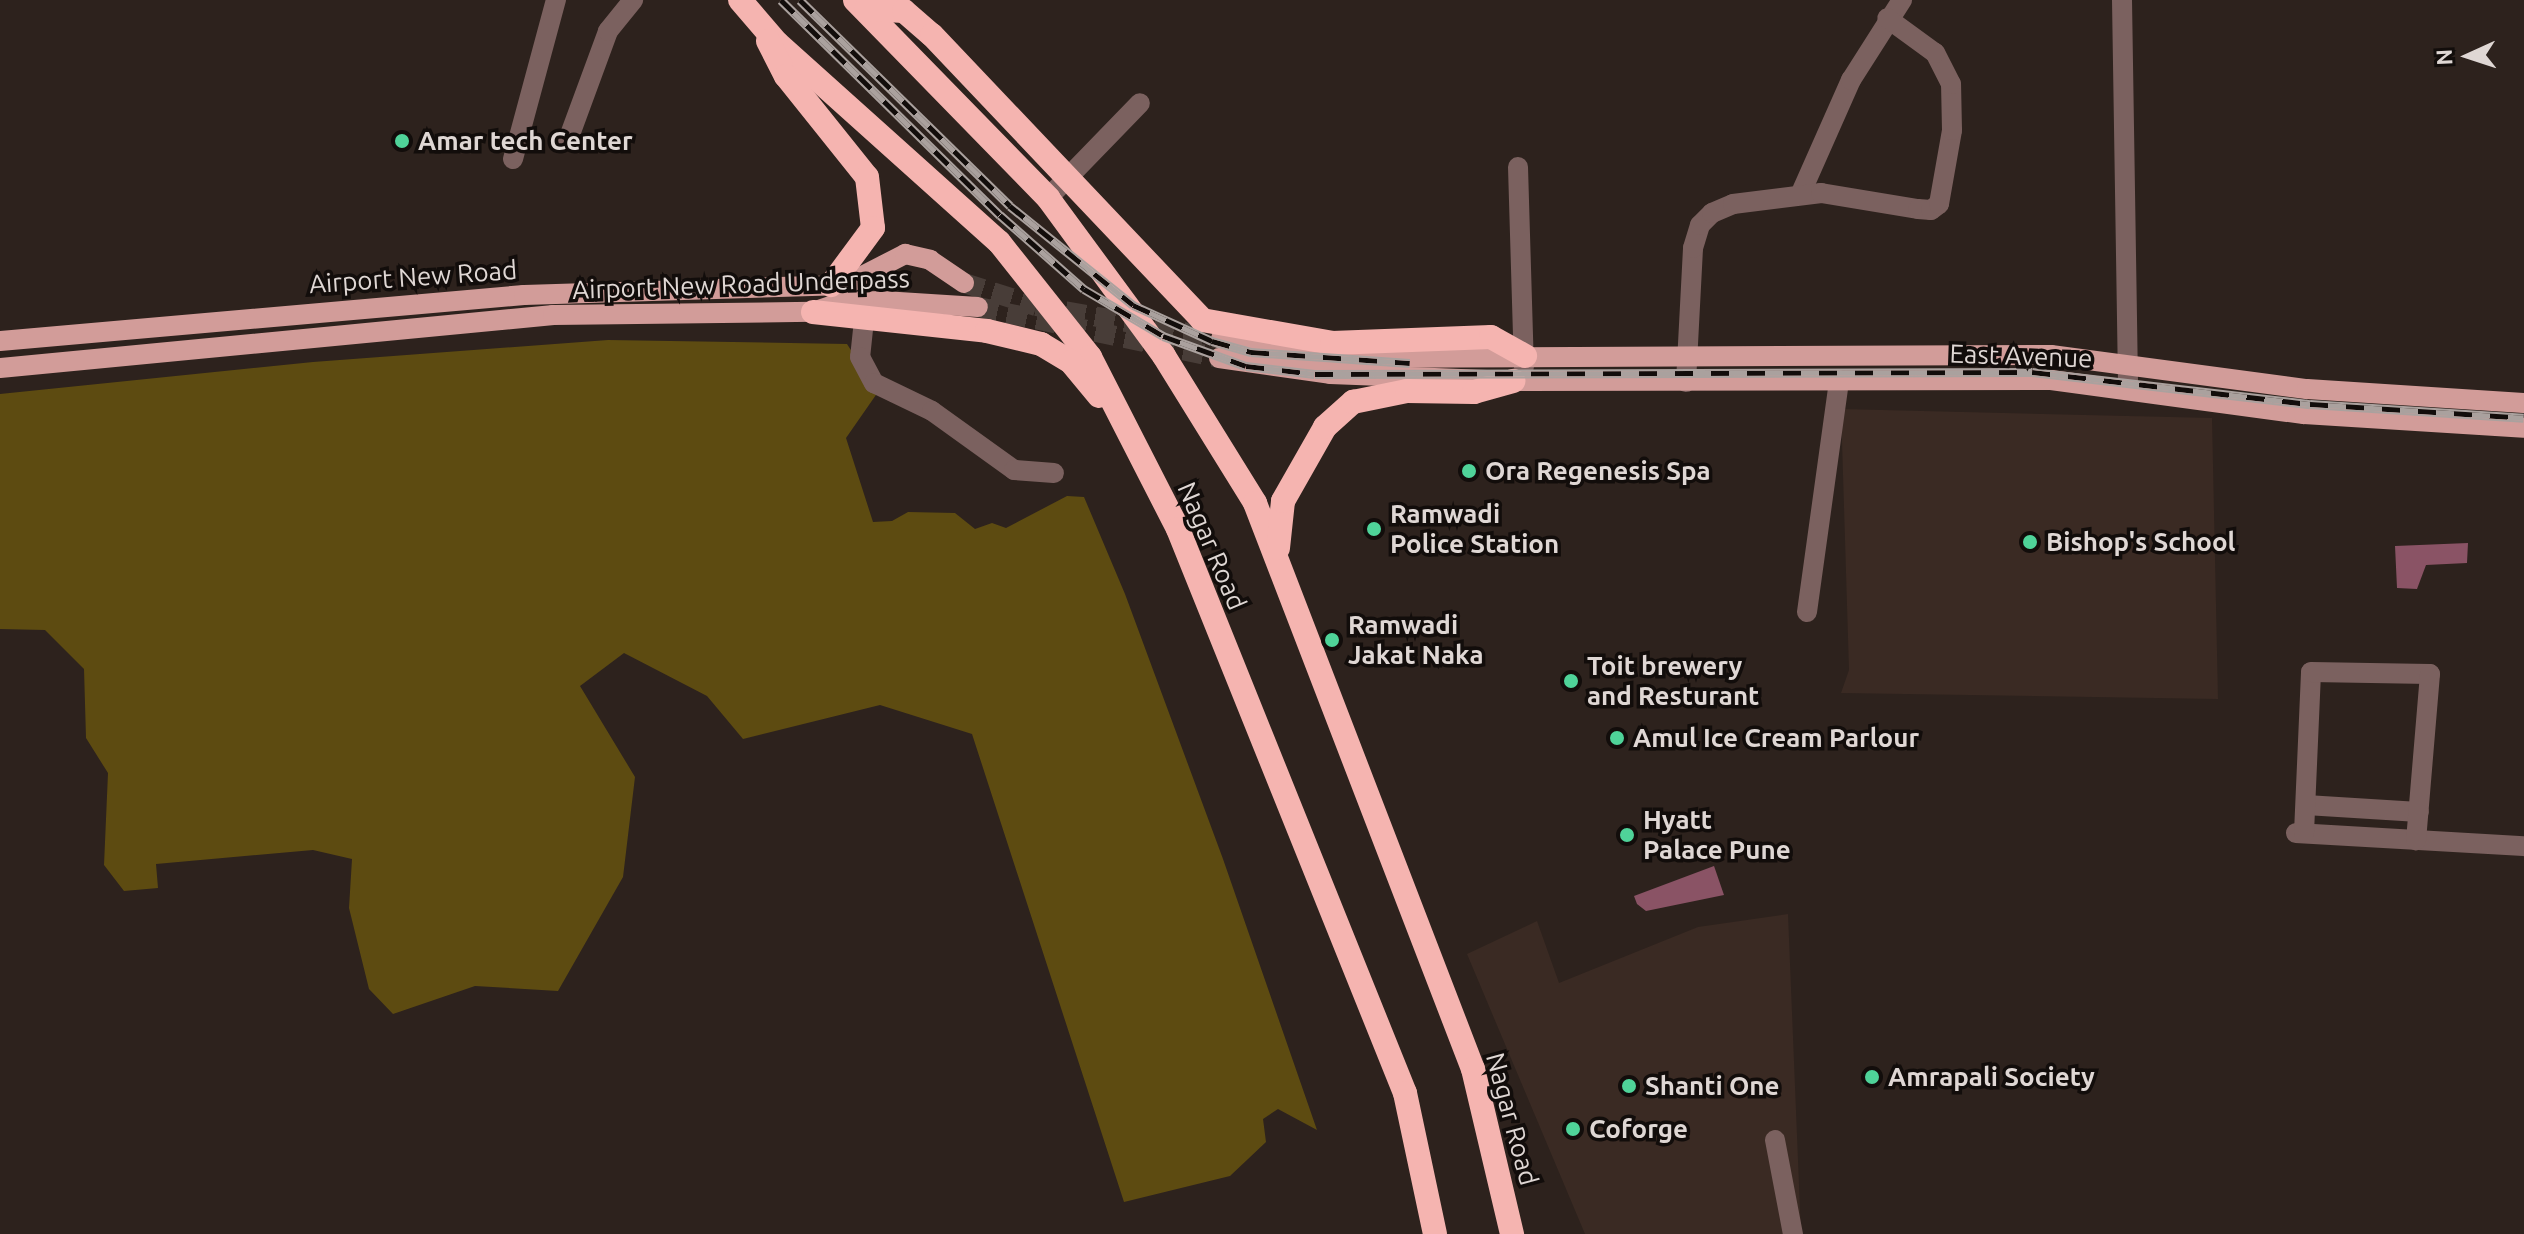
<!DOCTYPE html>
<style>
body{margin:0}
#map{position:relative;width:2524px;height:1234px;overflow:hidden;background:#2d221d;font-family:Ubuntu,sans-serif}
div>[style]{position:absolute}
.built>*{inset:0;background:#3a2a23}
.forest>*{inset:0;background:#5d4b11}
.water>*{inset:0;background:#8a5365}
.major-tunnel>*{height:20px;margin-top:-10px;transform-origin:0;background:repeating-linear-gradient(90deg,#483d38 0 20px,transparent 0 30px)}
.minor>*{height:20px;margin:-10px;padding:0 10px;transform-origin:10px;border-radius:10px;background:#7b615f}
.major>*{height:20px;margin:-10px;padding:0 10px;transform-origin:10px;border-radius:10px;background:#d29c99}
.highway>*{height:24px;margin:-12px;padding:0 12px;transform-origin:12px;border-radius:12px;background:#f5b4b0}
.rail>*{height:9px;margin-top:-4.5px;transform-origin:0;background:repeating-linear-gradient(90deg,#120d0b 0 18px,#aaa19e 0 36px);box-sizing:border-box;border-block:2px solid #aaa19e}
.dots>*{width:22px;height:22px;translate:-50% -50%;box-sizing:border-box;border:4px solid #120d0b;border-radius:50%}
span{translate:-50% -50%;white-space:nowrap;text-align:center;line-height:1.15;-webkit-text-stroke:7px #120d0b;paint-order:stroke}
.poi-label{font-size:26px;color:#dfd7d4;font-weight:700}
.left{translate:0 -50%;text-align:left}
.street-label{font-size:26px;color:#dfd7d4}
.north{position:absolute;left:2428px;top:16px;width:80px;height:80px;-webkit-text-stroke:6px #120d0b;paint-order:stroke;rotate:267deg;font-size:22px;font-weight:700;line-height:32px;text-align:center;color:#dfd7d4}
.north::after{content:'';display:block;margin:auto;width:28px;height:36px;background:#dfd7d4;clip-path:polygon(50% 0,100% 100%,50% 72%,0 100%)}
</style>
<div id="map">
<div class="built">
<div style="clip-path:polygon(1841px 409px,2212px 418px,2218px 699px,1841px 693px,1849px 670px)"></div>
<div style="clip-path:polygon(1788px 914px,1801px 1234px,1585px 1234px,1467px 954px,1537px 921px,1559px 983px,1698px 927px)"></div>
</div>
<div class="forest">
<div style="clip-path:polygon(608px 340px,847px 344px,878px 392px,846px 438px,873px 522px,892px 521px,908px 512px,955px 513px,975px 529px,992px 523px,1006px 528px,1067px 496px,1084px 497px,1125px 594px,1223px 859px,1317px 1130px,1278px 1109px,1263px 1119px,1266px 1142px,1230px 1176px,1124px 1202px,972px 734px,880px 705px,743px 739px,707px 696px,624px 653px,580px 686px,635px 777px,623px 877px,558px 991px,475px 986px,393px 1014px,369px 989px,349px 908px,352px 859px,313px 850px,156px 864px,158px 888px,124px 891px,104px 865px,108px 773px,86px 738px,84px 669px,45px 630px,0 629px,0 394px,313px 362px)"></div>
</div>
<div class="water">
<div style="clip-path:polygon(2468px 543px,2467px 563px,2426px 565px,2417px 589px,2397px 588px,2395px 546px)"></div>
<div style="clip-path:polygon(1714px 866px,1724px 895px,1646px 911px,1637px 904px,1634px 896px)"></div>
</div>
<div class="major-tunnel">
<div style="left:964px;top:283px;width:76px;rotate:17.7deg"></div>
<div style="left:1036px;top:306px;width:188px;rotate:10.1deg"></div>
<div style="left:978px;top:307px;width:246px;rotate:11.9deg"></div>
</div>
<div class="minor">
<div style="left:2122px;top:0;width:388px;rotate:89.1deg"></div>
<div style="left:568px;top:140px;width:116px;rotate:-69.8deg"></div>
<div style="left:608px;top:31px;width:40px;rotate:-51deg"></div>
<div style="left:513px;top:159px;width:165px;rotate:-74.9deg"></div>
<div style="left:1518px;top:167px;width:200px;rotate:88.3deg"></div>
<div style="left:1800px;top:195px;width:126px;rotate:-66.1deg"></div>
<div style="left:1851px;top:80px;width:95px;rotate:-57.5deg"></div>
<div style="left:1048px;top:198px;width:132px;rotate:-45.9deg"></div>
<div style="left:864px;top:320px;width:37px;rotate:96deg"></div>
<div style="left:860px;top:357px;width:30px;rotate:62deg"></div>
<div style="left:874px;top:383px;width:64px;rotate:25.8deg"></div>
<div style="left:932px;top:411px;width:101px;rotate:35.7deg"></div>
<div style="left:1014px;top:470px;width:40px;rotate:4.3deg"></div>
<div style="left:1686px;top:382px;width:134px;rotate:-87deg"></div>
<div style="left:1693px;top:248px;width:24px;rotate:-73deg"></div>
<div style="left:1700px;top:225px;width:17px;rotate:-45deg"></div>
<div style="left:1712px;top:213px;width:23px;rotate:-23deg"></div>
<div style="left:1733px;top:204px;width:89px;rotate:-7.1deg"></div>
<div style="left:1821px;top:193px;width:98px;rotate:9.4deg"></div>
<div style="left:1918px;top:209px;width:13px;rotate:4deg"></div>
<div style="left:1931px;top:210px;width:10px;rotate:-37deg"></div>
<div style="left:1939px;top:204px;width:75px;rotate:-80deg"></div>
<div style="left:1952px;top:130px;width:46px;rotate:-91.2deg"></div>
<div style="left:1951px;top:84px;width:35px;rotate:-117deg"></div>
<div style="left:1935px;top:53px;width:59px;rotate:-143.9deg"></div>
<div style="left:1807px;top:612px;width:234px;rotate:-82.1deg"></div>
<div style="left:2306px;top:805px;width:113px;rotate:3.5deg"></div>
<div style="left:2296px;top:833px;width:228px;rotate:3.3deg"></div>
<div style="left:2304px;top:833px;width:161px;rotate:-87.5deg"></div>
<div style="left:2311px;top:672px;width:119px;rotate:1deg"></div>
<div style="left:2430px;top:674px;width:167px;rotate:94.8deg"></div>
<div style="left:1775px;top:1140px;width:96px;rotate:79.2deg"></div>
</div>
<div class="major">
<div style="left:1221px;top:339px;width:106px;rotate:10.4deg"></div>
<div style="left:1325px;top:358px;width:726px;rotate:-0.24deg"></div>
<div style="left:2051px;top:355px;width:258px;rotate:7.6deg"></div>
<div style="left:2307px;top:389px;width:217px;rotate:3.7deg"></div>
<div style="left:0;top:341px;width:526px;rotate:-5.02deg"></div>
<div style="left:524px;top:295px;width:321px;rotate:-1.8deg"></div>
<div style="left:845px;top:285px;width:68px;rotate:-27.3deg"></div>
<div style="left:905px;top:254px;width:26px;rotate:13deg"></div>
<div style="left:930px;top:260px;width:41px;rotate:34.1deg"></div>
<div style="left:1219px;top:358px;width:112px;rotate:8.2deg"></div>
<div style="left:1330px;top:374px;width:183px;rotate:2.2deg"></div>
<div style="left:1513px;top:381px;width:538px;rotate:-0.11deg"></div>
<div style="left:2051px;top:380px;width:255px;rotate:7.7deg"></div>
<div style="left:2304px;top:414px;width:220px;rotate:3.6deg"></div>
<div style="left:0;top:368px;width:556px;rotate:-5.47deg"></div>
<div style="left:553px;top:315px;width:260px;rotate:-0.7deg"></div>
<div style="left:813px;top:312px;width:31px;rotate:-19deg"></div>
<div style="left:842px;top:302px;width:41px;rotate:-1.4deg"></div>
<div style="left:883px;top:301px;width:95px;rotate:3.6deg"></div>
</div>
<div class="highway">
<div style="left:740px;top:0;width:57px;rotate:49.3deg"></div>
<div style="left:777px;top:43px;width:298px;rotate:41.9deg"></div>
<div style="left:999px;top:242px;width:147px;rotate:51.6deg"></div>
<div style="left:1090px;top:357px;width:193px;rotate:62.9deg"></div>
<div style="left:1178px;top:529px;width:608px;rotate:68.08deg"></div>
<div style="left:1405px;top:1093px;width:144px;rotate:78deg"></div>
<div style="left:855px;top:0;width:277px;rotate:45.7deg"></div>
<div style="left:1048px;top:198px;width:196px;rotate:53.7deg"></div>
<div style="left:1164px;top:356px;width:173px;rotate:58.2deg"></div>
<div style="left:1255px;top:503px;width:607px;rotate:68.94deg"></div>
<div style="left:1473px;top:1069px;width:170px;rotate:76.7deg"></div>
<div style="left:866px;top:9px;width:38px;rotate:3deg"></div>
<div style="left:904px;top:11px;width:37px;rotate:41deg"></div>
<div style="left:932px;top:35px;width:393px;rotate:46.5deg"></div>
<div style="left:1202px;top:320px;width:132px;rotate:10deg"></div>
<div style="left:1332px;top:343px;width:159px;rotate:-2.2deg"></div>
<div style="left:1491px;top:337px;width:39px;rotate:29deg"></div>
<div style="left:768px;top:41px;width:39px;rotate:63deg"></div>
<div style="left:786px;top:76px;width:129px;rotate:51.3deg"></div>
<div style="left:867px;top:177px;width:51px;rotate:83.3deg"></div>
<div style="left:873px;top:228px;width:71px;rotate:126.4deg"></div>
<div style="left:813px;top:312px;width:175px;rotate:6.2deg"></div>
<div style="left:987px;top:331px;width:56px;rotate:13.5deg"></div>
<div style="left:1041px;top:344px;width:35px;rotate:31deg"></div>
<div style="left:1071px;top:362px;width:44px;rotate:50.5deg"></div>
<div style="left:1278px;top:548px;width:47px;rotate:-83.9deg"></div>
<div style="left:1283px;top:501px;width:85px;rotate:-60.4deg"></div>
<div style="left:1325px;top:427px;width:38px;rotate:-42deg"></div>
<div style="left:1353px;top:402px;width:55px;rotate:-11.5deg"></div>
<div style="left:1407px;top:391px;width:67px;rotate:0.9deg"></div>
<div style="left:1474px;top:392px;width:41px;rotate:-15.8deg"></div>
</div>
<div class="rail">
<div style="left:781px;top:0;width:307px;rotate:44.5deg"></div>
<div style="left:1000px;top:215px;width:112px;rotate:41.4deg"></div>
<div style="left:1084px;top:289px;width:92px;rotate:30.7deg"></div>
<div style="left:1163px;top:336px;width:88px;rotate:19.9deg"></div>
<div style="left:1246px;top:366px;width:69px;rotate:6.6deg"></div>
<div style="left:1315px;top:374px;width:717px;rotate:-0.16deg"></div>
<div style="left:2032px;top:372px;width:280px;rotate:6.6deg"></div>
<div style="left:2310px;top:404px;width:214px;rotate:3.7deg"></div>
<div style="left:800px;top:0;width:294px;rotate:44.4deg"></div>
<div style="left:1010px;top:206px;width:158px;rotate:38.8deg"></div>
<div style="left:1133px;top:305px;width:87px;rotate:24.5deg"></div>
<div style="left:1212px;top:341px;width:41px;rotate:15.8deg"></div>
<div style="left:1251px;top:352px;width:159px;rotate:4deg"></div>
</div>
<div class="dots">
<div style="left:402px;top:141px;background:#4fd399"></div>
<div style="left:1469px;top:471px;background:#4fd399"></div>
<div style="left:1374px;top:529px;background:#4fd399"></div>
<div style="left:2030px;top:542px;background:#4fd399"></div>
<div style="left:1332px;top:640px;background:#4fd399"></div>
<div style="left:1571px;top:681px;background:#4fd399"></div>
<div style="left:1617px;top:738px;background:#4fd399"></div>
<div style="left:1627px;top:835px;background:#4fd399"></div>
<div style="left:1872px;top:1077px;background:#4fd399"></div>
<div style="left:1629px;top:1086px;background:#4fd399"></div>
<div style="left:1573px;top:1129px;background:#4fd399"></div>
</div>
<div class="poi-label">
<span class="left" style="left:418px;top:141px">Amar tech Center</span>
<span class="left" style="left:1485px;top:471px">Ora Regenesis Spa</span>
<span class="left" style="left:1390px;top:529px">Ramwadi<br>Police Station</span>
<span class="left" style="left:2046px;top:542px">Bishop's School</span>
<span class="left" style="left:1348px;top:640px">Ramwadi<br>Jakat Naka</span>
<span class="left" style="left:1587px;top:681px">Toit brewery<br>and Resturant</span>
<span class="left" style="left:1633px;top:738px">Amul Ice Cream Parlour</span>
<span class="left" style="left:1643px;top:835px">Hyatt<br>Palace Pune</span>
<span class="left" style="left:1888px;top:1077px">Amrapali Society</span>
<span class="left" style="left:1645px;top:1086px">Shanti One</span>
<span class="left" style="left:1589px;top:1129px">Coforge</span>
</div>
<div class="street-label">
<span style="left:413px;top:277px;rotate:-4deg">Airport New Road</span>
<span style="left:741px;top:284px;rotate:-2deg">Airport New Road Underpass</span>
<span style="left:2021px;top:356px;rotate:2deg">East Avenue</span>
<span style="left:1212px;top:546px;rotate:67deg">Nagar Road</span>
<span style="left:1512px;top:1119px;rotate:75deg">Nagar Road</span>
</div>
<div class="north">N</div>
</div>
